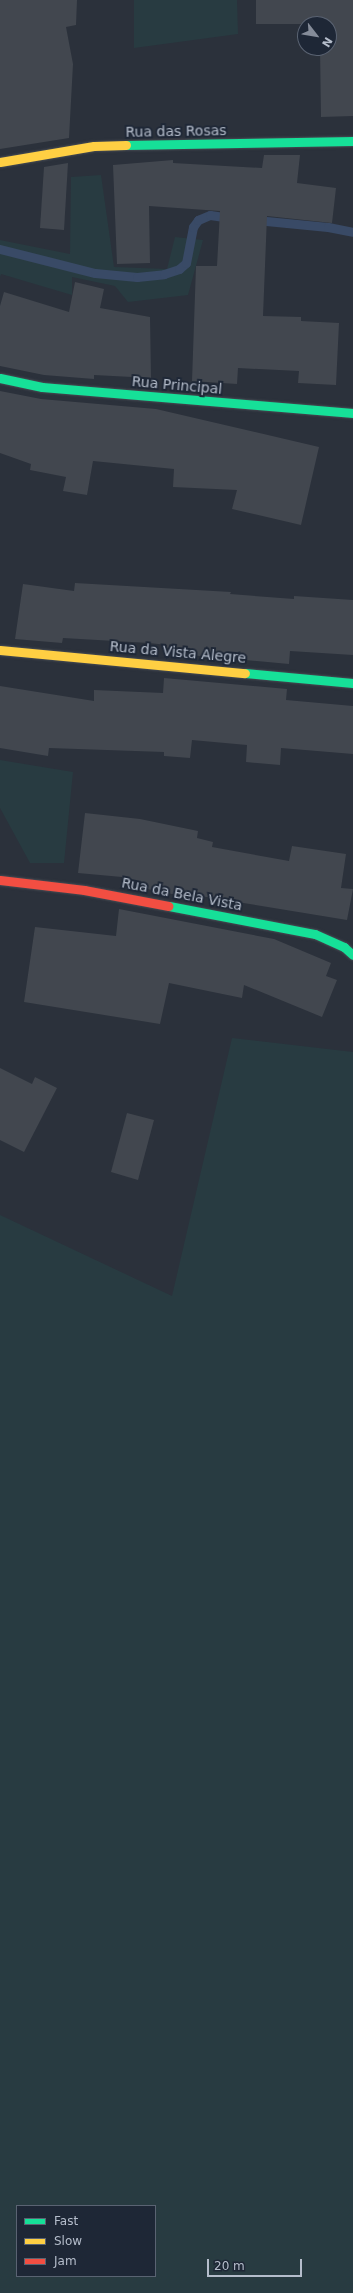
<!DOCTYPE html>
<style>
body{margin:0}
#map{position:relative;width:353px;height:2293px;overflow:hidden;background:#2b313b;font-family:"DejaVu Sans",sans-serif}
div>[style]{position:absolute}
.green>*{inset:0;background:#283b41}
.stream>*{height:9px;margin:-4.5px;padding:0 4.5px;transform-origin:4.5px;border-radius:4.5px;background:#394a66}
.building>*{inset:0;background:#42474f}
.roads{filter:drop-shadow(0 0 1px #474c54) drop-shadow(0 0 1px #474c54)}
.fast>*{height:9px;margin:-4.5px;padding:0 4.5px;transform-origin:4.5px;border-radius:4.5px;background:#16e098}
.slow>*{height:9px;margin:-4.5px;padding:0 4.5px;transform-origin:4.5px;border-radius:4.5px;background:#ffcf43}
.jam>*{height:9px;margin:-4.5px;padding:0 4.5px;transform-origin:4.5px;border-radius:4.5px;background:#f24e42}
span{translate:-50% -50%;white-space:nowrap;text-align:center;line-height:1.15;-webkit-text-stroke:4px #1e2736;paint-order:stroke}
.street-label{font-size:14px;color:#b5bdcb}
.legend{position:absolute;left:16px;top:2205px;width:140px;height:72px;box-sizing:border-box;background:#1e2736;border:1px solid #5a6372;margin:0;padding:5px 7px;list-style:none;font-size:12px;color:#b5bdcb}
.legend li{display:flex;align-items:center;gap:8px;height:20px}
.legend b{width:20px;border:1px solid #5a6372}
.north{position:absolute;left:297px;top:16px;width:40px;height:40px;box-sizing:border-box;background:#1e2736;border:1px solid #5a6372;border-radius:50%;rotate:121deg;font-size:11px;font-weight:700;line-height:16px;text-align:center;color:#b5bdcb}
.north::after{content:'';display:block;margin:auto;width:14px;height:18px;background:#858c99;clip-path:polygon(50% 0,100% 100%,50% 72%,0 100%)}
.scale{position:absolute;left:207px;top:2259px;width:95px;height:18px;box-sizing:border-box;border:2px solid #b5bdcb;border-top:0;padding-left:5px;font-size:12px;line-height:14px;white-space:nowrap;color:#b5bdcb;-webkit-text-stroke:3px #1e2736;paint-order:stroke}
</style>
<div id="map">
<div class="green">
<div style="clip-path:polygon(134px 0,237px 0,238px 34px,134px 48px)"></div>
<div style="clip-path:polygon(101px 175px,114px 267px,167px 269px,175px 237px,203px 240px,188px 295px,128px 302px,115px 286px,72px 277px,72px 295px,1px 274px,0 277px,0 240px,70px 254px,71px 177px)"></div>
<div style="clip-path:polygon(0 760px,73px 772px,64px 863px,30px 863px,0 808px)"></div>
<div style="clip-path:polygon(evenodd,232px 1038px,353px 1052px,353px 2293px,0 2293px,0 1215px,172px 1296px,232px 1038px,17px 2206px,155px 2206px,155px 2276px,17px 2276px,17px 2206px)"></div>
</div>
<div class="stream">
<div style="left:256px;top:220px;width:72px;rotate:5.6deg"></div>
<div style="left:328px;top:227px;width:25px;rotate:11deg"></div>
<div style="left:0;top:249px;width:98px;rotate:14.2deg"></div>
<div style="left:95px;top:273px;width:42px;rotate:5.4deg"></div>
<div style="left:137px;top:277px;width:27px;rotate:-6deg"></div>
<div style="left:164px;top:274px;width:16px;rotate:-18deg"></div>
<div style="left:179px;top:269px;width:9px;rotate:-41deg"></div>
<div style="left:186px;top:263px;width:37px;rotate:-79deg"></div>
<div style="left:193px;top:227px;width:9px;rotate:-54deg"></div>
<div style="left:198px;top:220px;width:13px;rotate:-23deg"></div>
<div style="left:210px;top:215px;width:21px;rotate:8deg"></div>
</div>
<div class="building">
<div style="clip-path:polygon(0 0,77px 0,76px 25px,66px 27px,73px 64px,69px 138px,0 149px)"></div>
<div style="clip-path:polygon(256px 0,353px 0,353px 116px,321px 117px,320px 48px,329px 48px,329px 24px,256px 24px)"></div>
<div style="clip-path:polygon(264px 155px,300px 155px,297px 183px,336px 188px,332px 223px,267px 216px,263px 316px,301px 317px,301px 321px,339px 323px,336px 385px,298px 383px,299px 371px,238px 368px,237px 384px,192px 381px,196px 266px,217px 266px,220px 211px,149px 206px,150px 263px,117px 264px,113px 165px,173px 160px,173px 163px,262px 168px)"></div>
<div style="clip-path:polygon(68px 163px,64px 230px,40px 228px,44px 167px)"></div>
<div style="clip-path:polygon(75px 282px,104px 289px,100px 308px,150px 317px,151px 378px,94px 375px,94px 379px,44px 375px,0 366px,0 306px,4px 292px,69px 312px)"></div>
<div style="clip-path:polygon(0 391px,41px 399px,156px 409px,319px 447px,301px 525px,232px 509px,237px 490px,173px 487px,174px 469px,93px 461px,87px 495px,63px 491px,66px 477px,30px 470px,31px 464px,0 453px)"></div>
<div style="clip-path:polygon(75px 583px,231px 592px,230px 594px,294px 599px,294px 596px,353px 600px,353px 655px,290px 651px,289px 664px,166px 653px,167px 645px,149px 643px,63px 638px,62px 643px,15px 639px,23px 584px,74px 591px)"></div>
<div style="clip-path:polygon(164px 678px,287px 689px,286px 700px,353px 706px,353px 754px,281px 748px,280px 765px,246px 762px,247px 745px,192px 740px,190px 758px,164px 756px,164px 752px,49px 748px,48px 756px,0 748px,0 686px,94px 701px,94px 690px,163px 693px)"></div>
<div style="clip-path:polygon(85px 813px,140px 819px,198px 831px,197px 838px,213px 842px,212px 847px,289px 861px,292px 846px,346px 854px,341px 888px,353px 889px,347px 920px,188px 894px,187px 897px,122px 884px,122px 877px,78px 873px)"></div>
<div style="clip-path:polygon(119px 909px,274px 939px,331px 963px,326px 976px,337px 980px,322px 1017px,244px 985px,242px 998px,169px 983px,160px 1024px,24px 1002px,35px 927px,116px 936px)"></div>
<div style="clip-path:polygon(0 1068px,32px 1084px,35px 1077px,57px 1088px,24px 1152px,0 1140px)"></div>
<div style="clip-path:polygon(127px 1113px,154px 1120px,138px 1180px,111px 1172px)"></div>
</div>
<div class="roads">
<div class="fast">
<div style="left:126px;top:145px;width:227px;rotate:-1deg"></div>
<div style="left:0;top:378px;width:43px;rotate:12.1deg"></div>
<div style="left:42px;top:387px;width:312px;rotate:4.8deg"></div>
<div style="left:245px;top:673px;width:108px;rotate:5.3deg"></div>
<div style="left:169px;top:906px;width:149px;rotate:10.9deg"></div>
<div style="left:315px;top:934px;width:32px;rotate:24deg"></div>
<div style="left:344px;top:947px;width:12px;rotate:42deg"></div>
</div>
<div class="slow">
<div style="left:0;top:162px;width:95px;rotate:-9.7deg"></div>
<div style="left:94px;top:146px;width:32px;rotate:-2deg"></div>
<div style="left:0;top:650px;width:246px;rotate:5.4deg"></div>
</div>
<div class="jam">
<div style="left:0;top:880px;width:85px;rotate:6.8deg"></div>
<div style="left:84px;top:890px;width:86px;rotate:10.7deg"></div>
</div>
</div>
<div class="street-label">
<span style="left:176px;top:131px;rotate:-1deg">Rua das Rosas</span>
<span style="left:177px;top:385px;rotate:5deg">Rua Principal</span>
<span style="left:178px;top:652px;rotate:5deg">Rua da Vista Alegre</span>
<span style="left:182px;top:894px;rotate:11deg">Rua da Bela Vista</span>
</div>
<ul class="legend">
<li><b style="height:5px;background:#16e098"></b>Fast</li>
<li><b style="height:5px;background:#ffcf43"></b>Slow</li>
<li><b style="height:5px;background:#f24e42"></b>Jam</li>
</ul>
<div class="north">N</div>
<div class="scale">20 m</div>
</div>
